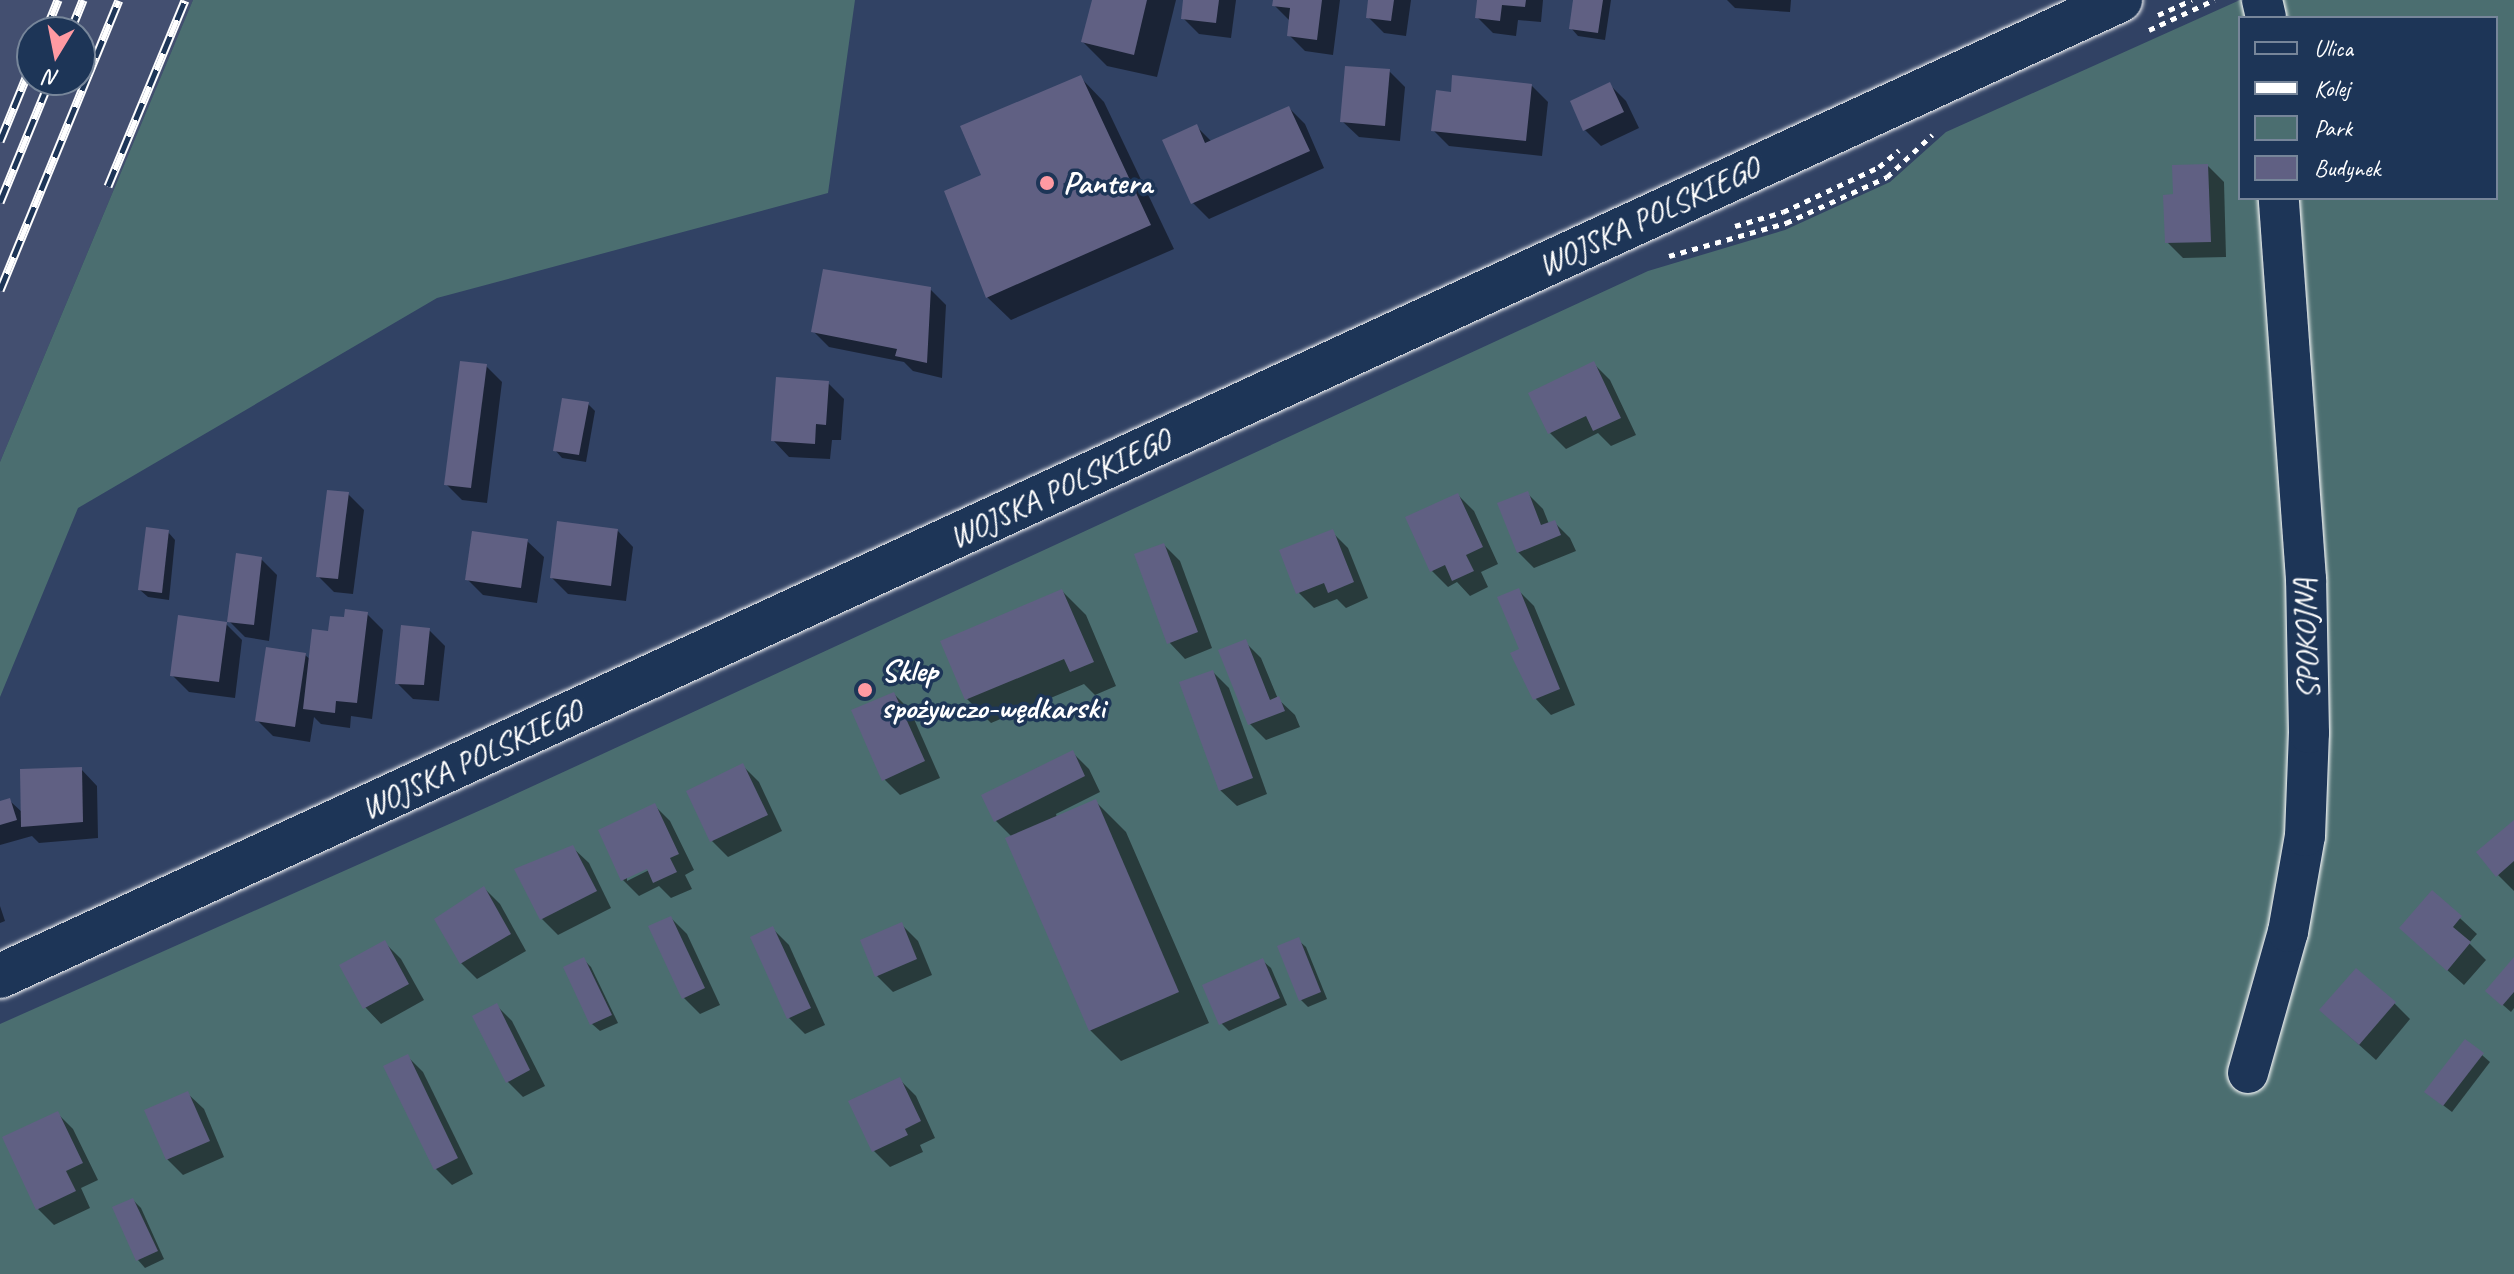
<!DOCTYPE html>
<meta charset="utf-8">
<style>
body{margin:0}
#map{position:relative;width:2514px;height:1274px;overflow:hidden;background:#314264;font-family:Caveat,sans-serif}
div>[style]{position:absolute}
.built>*{inset:0;background:#434f70}
.green>*{inset:0;background:#4b6e70}
.shadow>*{inset:0;background:#0007}
.building>*{inset:0;background:#606083}
.path>*{height:5px;margin-top:-2.5px;transform-origin:0;background:repeating-linear-gradient(90deg,#fff 0 6px,transparent 0 12px)}
.roads{filter:drop-shadow(0 0 2px #fff) drop-shadow(0 0 2px #fff)}
.street>*{height:40px;margin:-20px;padding:0 20px;transform-origin:20px;border-radius:20px;background:#1d3557}
.secondary>*{height:44px;margin:-22px;padding:0 22px;transform-origin:22px;border-radius:22px;background:#1d3557}
.rail>*{height:9px;margin-top:-4.5px;transform-origin:0;background:repeating-linear-gradient(90deg,#1d3557 0 18px,#fff 0 36px);box-sizing:border-box;border-block:2px solid #fff}
.dots>*{width:22px;height:22px;translate:-50% -50%;box-sizing:border-box;border:4px solid #1d3557;border-radius:50%}
span{translate:-50% -50%;white-space:nowrap;text-align:center;line-height:1.15;-webkit-text-stroke:7px #1d3557;paint-order:stroke}
.poi-label{font-size:32px;color:#fff;font-weight:700}
.left{translate:0 -50%;text-align:left}
.street-label{font-size:32px;color:#fff}
.legend{position:absolute;left:2238px;top:16px;width:260px;height:184px;box-sizing:border-box;background:#1d3557;border:2px solid #77869a;margin:0;padding:10px 14px;list-style:none;font-size:24px;color:#fff}
.legend li{display:flex;align-items:center;gap:16px;height:40px}
.legend b{width:40px;border:2px solid #77869a}
.north{position:absolute;left:16px;top:16px;width:80px;height:80px;box-sizing:border-box;background:#1d3557;border:2px solid #77869a;border-radius:50%;rotate:190deg;font-size:22px;font-weight:700;line-height:32px;text-align:center;color:#fff}
.north::after{content:'';display:block;margin:auto;width:28px;height:36px;background:#ff9aa2;clip-path:polygon(50% 0,100% 100%,50% 72%,0 100%)}
</style>
<div id="map">
<div class="built">
<div style="clip-path:polygon(evenodd,0 0,193px 0,0 462px,0 0,32px 32px,80px 32px,80px 80px,32px 80px,32px 32px)"></div>
</div>
<div class="green">
<div style="clip-path:polygon(193px 0,855px 0,828px 193px,437px 298px,78px 508px,0 697px,0 462px)"></div>
<div style="clip-path:polygon(evenodd,2240px 0,2514px 0,2514px 1274px,0 1274px,0 1024px,492px 805px,1648px 271px,1785px 230px,1890px 182px,1946px 132px,2240px 0,2240px 18px,2496px 18px,2496px 198px,2240px 198px,2240px 18px)"></div>
</div>
<div class="shadow">
<div style="clip-path:polygon(1094px 0,1176px 0,1157px 77px,1107px 66px,1083px 42px)"></div>
<div style="clip-path:polygon(1185px 0,1236px 0,1231px 38px,1199px 34px,1183px 18px)"></div>
<div style="clip-path:polygon(1275px 0,1340px 0,1333px 55px,1305px 51px,1289px 35px,1290px 21px,1274px 5px)"></div>
<div style="clip-path:polygon(1370px 0,1411px 0,1406px 36px,1384px 33px,1368px 17px)"></div>
<div style="clip-path:polygon(1479px 0,1543px 0,1541px 22px,1518px 20px,1516px 36px,1493px 33px,1477px 17px)"></div>
<div style="clip-path:polygon(1575px 0,1611px 0,1605px 40px,1578px 36px,1571px 28px)"></div>
<div style="clip-path:polygon(1727px 0,1791px 0,1790px 12px,1735px 8px)"></div>
<div style="clip-path:polygon(1389px 71px,1405px 87px,1400px 141px,1359px 137px,1342px 121px)"></div>
<div style="clip-path:polygon(1081px 78px,1104px 102px,1174px 249px,1011px 320px,987px 297px)"></div>
<div style="clip-path:polygon(1610px 85px,1626px 101px,1639px 128px,1601px 146px,1585px 130px,1572px 102px)"></div>
<div style="clip-path:polygon(1532px 86px,1548px 102px,1542px 156px,1449px 146px,1433px 130px,1452px 95px)"></div>
<div style="clip-path:polygon(1289px 108px,1305px 124px,1324px 168px,1209px 219px,1193px 203px,1196px 126px,1212px 142px)"></div>
<div style="clip-path:polygon(2208px 166px,2224px 182px,2226px 257px,2183px 258px,2167px 242px,2175px 196px)"></div>
<div style="clip-path:polygon(930px 289px,946px 305px,942px 378px,913px 371px,904px 362px,829px 347px,813px 331px)"></div>
<div style="clip-path:polygon(1594px 364px,1610px 380px,1636px 435px,1611px 446px,1598px 433px,1566px 449px,1550px 433px)"></div>
<div style="clip-path:polygon(486px 366px,502px 382px,487px 503px,462px 500px,446px 484px)"></div>
<div style="clip-path:polygon(828px 383px,844px 399px,841px 440px,832px 440px,830px 459px,789px 457px,773px 440px)"></div>
<div style="clip-path:polygon(588px 404px,595px 411px,586px 462px,562px 458px,555px 450px)"></div>
<div style="clip-path:polygon(1527px 493px,1543px 509px,1549px 524px,1554px 522px,1570px 538px,1576px 551px,1534px 568px,1518px 552px)"></div>
<div style="clip-path:polygon(348px 494px,364px 510px,353px 594px,334px 592px,318px 576px)"></div>
<div style="clip-path:polygon(1458px 495px,1474px 511px,1498px 564px,1481px 572px,1488px 587px,1470px 596px,1457px 582px,1448px 587px,1432px 571px)"></div>
<div style="clip-path:polygon(617px 530px,633px 547px,626px 601px,568px 594px,552px 578px)"></div>
<div style="clip-path:polygon(168px 532px,175px 540px,169px 600px,148px 597px,140px 590px)"></div>
<div style="clip-path:polygon(1332px 532px,1348px 548px,1368px 598px,1346px 608px,1337px 599px,1314px 608px,1298px 592px)"></div>
<div style="clip-path:polygon(527px 541px,544px 557px,537px 603px,483px 595px,467px 579px)"></div>
<div style="clip-path:polygon(1164px 545px,1180px 561px,1212px 648px,1185px 659px,1169px 642px)"></div>
<div style="clip-path:polygon(261px 559px,277px 575px,269px 641px,245px 637px,229px 621px)"></div>
<div style="clip-path:polygon(1518px 590px,1534px 606px,1575px 705px,1551px 715px,1535px 698px,1522px 650px)"></div>
<div style="clip-path:polygon(1062px 591px,1086px 615px,1116px 686px,1095px 695px,1084px 684px,991px 723px,967px 699px)"></div>
<div style="clip-path:polygon(367px 614px,383px 630px,372px 719px,351px 716px,350px 728px,321px 724px,314px 717px,310px 742px,273px 736px,257px 720px,305px 655px,311px 660px,330px 633px,346px 620px)"></div>
<div style="clip-path:polygon(226px 624px,242px 640px,235px 698px,189px 692px,173px 676px)"></div>
<div style="clip-path:polygon(429px 630px,445px 646px,439px 701px,413px 699px,397px 683px)"></div>
<div style="clip-path:polygon(1245px 642px,1261px 658px,1278px 699px,1295px 715px,1300px 727px,1266px 740px,1250px 724px,1221px 651px)"></div>
<div style="clip-path:polygon(1213px 672px,1229px 688px,1267px 794px,1237px 806px,1220px 790px)"></div>
<div style="clip-path:polygon(894px 694px,910px 710px,940px 778px,900px 795px,884px 779px)"></div>
<div style="clip-path:polygon(1073px 753px,1089px 769px,1100px 792px,1056px 814px,1057px 818px,1095px 801px,1126px 832px,1209px 1023px,1121px 1061px,1090px 1030px,1012px 837px,995px 820px)"></div>
<div style="clip-path:polygon(743px 766px,759px 782px,782px 831px,728px 857px,712px 841px)"></div>
<div style="clip-path:polygon(81px 769px,97px 786px,98px 838px,39px 843px,32px 836px,0 845px,0 803px,10px 801px,23px 813px)"></div>
<div style="clip-path:polygon(evenodd,654px 805px,670px 821px,694px 870px,685px 875px,692px 889px,671px 898px,659px 886px,639px 896px,623px 880px,600px 831px,654px 805px,655px 863px,657px 866px,627px 881px,627px 876px,655px 863px)"></div>
<div style="clip-path:polygon(2514px 823px,2514px 891px,2498px 875px)"></div>
<div style="clip-path:polygon(572px 847px,589px 863px,611px 908px,558px 935px,542px 919px)"></div>
<div style="clip-path:polygon(484px 888px,500px 904px,526px 951px,477px 979px,461px 963px)"></div>
<div style="clip-path:polygon(2433px 893px,2477px 934px,2469px 943px,2486px 960px,2464px 985px,2418px 944px)"></div>
<div style="clip-path:polygon(0 906px,5px 921px,0 923px)"></div>
<div style="clip-path:polygon(671px 918px,687px 934px,720px 1005px,700px 1014px,684px 998px,651px 927px)"></div>
<div style="clip-path:polygon(902px 925px,918px 941px,932px 975px,893px 992px,877px 976px)"></div>
<div style="clip-path:polygon(773px 929px,789px 945px,825px 1025px,805px 1034px,789px 1018px)"></div>
<div style="clip-path:polygon(1298px 940px,1306px 947px,1327px 999px,1308px 1007px,1301px 1000px)"></div>
<div style="clip-path:polygon(385px 943px,401px 959px,424px 1000px,381px 1024px,365px 1007px)"></div>
<div style="clip-path:polygon(583px 959px,591px 967px,618px 1023px,600px 1031px,592px 1024px)"></div>
<div style="clip-path:polygon(2514px 960px,2514px 1008px,2511px 1012px,2495px 998px)"></div>
<div style="clip-path:polygon(1263px 961px,1271px 968px,1287px 1005px,1229px 1031px,1221px 1023px)"></div>
<div style="clip-path:polygon(2394px 1003px,2410px 1019px,2376px 1060px,2338px 1026px)"></div>
<div style="clip-path:polygon(496px 1005px,512px 1021px,545px 1086px,523px 1097px,507px 1081px)"></div>
<div style="clip-path:polygon(2482px 1055px,2490px 1062px,2452px 1112px,2435px 1099px)"></div>
<div style="clip-path:polygon(407px 1056px,423px 1072px,473px 1174px,452px 1185px,436px 1169px)"></div>
<div style="clip-path:polygon(900px 1080px,916px 1096px,935px 1138px,920px 1145px,923px 1152px,890px 1167px,874px 1151px)"></div>
<div style="clip-path:polygon(187px 1093px,204px 1109px,224px 1157px,183px 1175px,167px 1159px)"></div>
<div style="clip-path:polygon(57px 1113px,73px 1129px,98px 1180px,81px 1188px,90px 1208px,54px 1225px,38px 1209px)"></div>
<div style="clip-path:polygon(133px 1200px,141px 1208px,164px 1259px,145px 1268px,138px 1260px)"></div>
</div>
<div class="building">
<div style="clip-path:polygon(1092px 0,1147px 0,1134px 55px,1081px 42px)"></div>
<div style="clip-path:polygon(1183px 0,1219px 0,1216px 23px,1181px 19px)"></div>
<div style="clip-path:polygon(1273px 0,1322px 0,1317px 40px,1287px 36px,1290px 8px,1272px 6px)"></div>
<div style="clip-path:polygon(1368px 0,1394px 0,1391px 21px,1366px 18px)"></div>
<div style="clip-path:polygon(1477px 0,1526px 0,1525px 7px,1502px 5px,1500px 21px,1475px 18px)"></div>
<div style="clip-path:polygon(1573px 0,1603px 0,1598px 33px,1569px 29px)"></div>
<div style="clip-path:polygon(1345px 66px,1390px 69px,1385px 126px,1340px 122px)"></div>
<div style="clip-path:polygon(1081px 75px,1151px 225px,986px 298px,944px 191px,981px 175px,960px 126px)"></div>
<div style="clip-path:polygon(1452px 75px,1532px 84px,1526px 141px,1431px 131px,1436px 90px,1451px 92px)"></div>
<div style="clip-path:polygon(1610px 82px,1624px 112px,1583px 131px,1570px 101px)"></div>
<div style="clip-path:polygon(1289px 106px,1310px 151px,1191px 204px,1162px 140px,1197px 124px,1205px 143px)"></div>
<div style="clip-path:polygon(2208px 164px,2211px 242px,2165px 243px,2163px 195px,2173px 194px,2172px 165px)"></div>
<div style="clip-path:polygon(823px 269px,931px 287px,927px 363px,895px 356px,897px 349px,811px 332px)"></div>
<div style="clip-path:polygon(460px 361px,487px 364px,471px 488px,444px 485px)"></div>
<div style="clip-path:polygon(1594px 361px,1621px 418px,1593px 431px,1586px 416px,1548px 434px,1528px 393px)"></div>
<div style="clip-path:polygon(776px 377px,829px 381px,826px 425px,816px 424px,815px 444px,771px 441px)"></div>
<div style="clip-path:polygon(562px 398px,589px 402px,579px 455px,553px 451px)"></div>
<div style="clip-path:polygon(327px 490px,349px 492px,338px 579px,316px 577px)"></div>
<div style="clip-path:polygon(1528px 491px,1541px 525px,1555px 520px,1561px 535px,1517px 553px,1497px 503px)"></div>
<div style="clip-path:polygon(1458px 493px,1483px 547px,1466px 555px,1474px 571px,1452px 581px,1445px 565px,1430px 572px,1405px 517px)"></div>
<div style="clip-path:polygon(557px 521px,618px 529px,611px 586px,550px 578px)"></div>
<div style="clip-path:polygon(146px 527px,169px 530px,162px 593px,138px 590px)"></div>
<div style="clip-path:polygon(1333px 529px,1354px 582px,1328px 593px,1324px 583px,1296px 594px,1279px 550px)"></div>
<div style="clip-path:polygon(472px 531px,528px 539px,521px 588px,465px 580px)"></div>
<div style="clip-path:polygon(1164px 543px,1198px 632px,1167px 644px,1134px 554px)"></div>
<div style="clip-path:polygon(236px 553px,262px 557px,254px 625px,227px 622px)"></div>
<div style="clip-path:polygon(1519px 588px,1560px 689px,1533px 700px,1510px 653px,1519px 649px,1497px 597px)"></div>
<div style="clip-path:polygon(1062px 589px,1094px 662px,1070px 672px,1064px 659px,965px 700px,940px 641px)"></div>
<div style="clip-path:polygon(345px 609px,368px 612px,357px 703px,336px 701px,335px 713px,303px 709px,312px 629px,328px 631px,330px 616px,344px 617px)"></div>
<div style="clip-path:polygon(178px 615px,227px 622px,219px 682px,170px 676px)"></div>
<div style="clip-path:polygon(401px 625px,430px 628px,424px 685px,395px 684px)"></div>
<div style="clip-path:polygon(1246px 639px,1270px 700px,1279px 696px,1285px 711px,1248px 725px,1218px 650px)"></div>
<div style="clip-path:polygon(266px 647px,306px 653px,295px 727px,255px 721px)"></div>
<div style="clip-path:polygon(1213px 670px,1253px 778px,1219px 791px,1179px 682px)"></div>
<div style="clip-path:polygon(894px 692px,925px 761px,882px 781px,851px 710px)"></div>
<div style="clip-path:polygon(1073px 750px,1085px 776px,994px 822px,981px 795px)"></div>
<div style="clip-path:polygon(743px 763px,768px 815px,710px 842px,686px 791px)"></div>
<div style="clip-path:polygon(82px 767px,83px 822px,21px 827px,20px 769px)"></div>
<div style="clip-path:polygon(10px 798px,17px 820px,0 825px,0 801px)"></div>
<div style="clip-path:polygon(1096px 799px,1179px 992px,1089px 1031px,1005px 838px)"></div>
<div style="clip-path:polygon(655px 803px,679px 854px,670px 858px,677px 872px,653px 883px,647px 869px,621px 881px,598px 830px)"></div>
<div style="clip-path:polygon(2514px 820px,2514px 861px,2496px 877px,2476px 852px)"></div>
<div style="clip-path:polygon(573px 845px,597px 891px,540px 920px,514px 869px)"></div>
<div style="clip-path:polygon(484px 886px,511px 934px,460px 964px,434px 919px)"></div>
<div style="clip-path:polygon(2432px 890px,2462px 916px,2453px 927px,2471px 942px,2447px 971px,2399px 928px)"></div>
<div style="clip-path:polygon(671px 916px,705px 988px,682px 999px,648px 926px)"></div>
<div style="clip-path:polygon(902px 922px,917px 959px,875px 977px,860px 940px)"></div>
<div style="clip-path:polygon(773px 926px,811px 1008px,787px 1019px,750px 937px)"></div>
<div style="clip-path:polygon(1299px 937px,1321px 992px,1299px 1001px,1277px 946px)"></div>
<div style="clip-path:polygon(385px 940px,409px 984px,363px 1009px,339px 965px)"></div>
<div style="clip-path:polygon(584px 957px,612px 1015px,590px 1025px,563px 967px)"></div>
<div style="clip-path:polygon(2514px 957px,2514px 992px,2502px 1006px,2485px 991px)"></div>
<div style="clip-path:polygon(1263px 958px,1280px 998px,1219px 1025px,1202px 985px)"></div>
<div style="clip-path:polygon(2356px 968px,2396px 1002px,2359px 1045px,2319px 1010px)"></div>
<div style="clip-path:polygon(497px 1003px,530px 1070px,506px 1083px,472px 1016px)"></div>
<div style="clip-path:polygon(2465px 1039px,2484px 1053px,2443px 1106px,2424px 1092px)"></div>
<div style="clip-path:polygon(408px 1054px,458px 1158px,434px 1170px,383px 1066px)"></div>
<div style="clip-path:polygon(900px 1077px,921px 1121px,905px 1129px,908px 1135px,872px 1152px,848px 1101px)"></div>
<div style="clip-path:polygon(188px 1091px,210px 1141px,166px 1160px,144px 1110px)"></div>
<div style="clip-path:polygon(58px 1111px,83px 1163px,66px 1171px,76px 1191px,36px 1210px,2px 1137px)"></div>
<div style="clip-path:polygon(133px 1198px,158px 1251px,136px 1261px,112px 1207px)"></div>
</div>
<div class="path">
<div style="left:2158px;top:15px;width:37px;rotate:-24deg"></div>
<div style="left:2149px;top:30px;width:72px;rotate:-24.8deg"></div>
<div style="left:1735px;top:226px;width:50px;rotate:-16.3deg"></div>
<div style="left:1783px;top:212px;width:106px;rotate:-25.1deg"></div>
<div style="left:1879px;top:167px;width:26px;rotate:-40deg"></div>
<div style="left:1669px;top:256px;width:122px;rotate:-15.8deg"></div>
<div style="left:1786px;top:223px;width:111px;rotate:-24.5deg"></div>
<div style="left:1887px;top:177px;width:62px;rotate:-43deg"></div>
</div>
<div class="roads">
<div class="street">
<div style="left:2262px;top:0;width:18px;rotate:77deg"></div>
<div style="left:2248px;top:1073px;width:147px;rotate:-74.2deg"></div>
<div style="left:2288px;top:932px;width:97px;rotate:-80deg"></div>
<div style="left:2305px;top:836px;width:103px;rotate:-87.8deg"></div>
<div style="left:2309px;top:733px;width:154px;rotate:-91.1deg"></div>
<div style="left:2306px;top:579px;width:382px;rotate:-94.1deg"></div>
</div>
<div class="secondary">
<div style="left:0;top:976px;width:2334px;rotate:-24.72deg"></div>
</div>
</div>
<div class="rail">
<div style="left:45px;top:32px;width:35px;rotate:-68deg"></div>
<div style="left:70px;top:32px;width:35px;rotate:-68deg"></div>
<div style="left:0;top:141px;width:84px;rotate:-67.7deg"></div>
<div style="left:108px;top:186px;width:201px;rotate:-67.5deg"></div>
<div style="left:0;top:202px;width:132px;rotate:-67.7deg"></div>
<div style="left:0;top:290px;width:313px;rotate:-67.7deg"></div>
</div>
<div class="dots">
<div style="left:1047px;top:183px;background:#ff9aa2"></div>
<div style="left:865px;top:690px;background:#ff9aa2"></div>
</div>
<div class="poi-label">
<span class="left" style="left:1063px;top:183px">Pantera</span>
<span class="left" style="left:881px;top:690px">Sklep<br>spożywczo-wędkarski</span>
</div>
<div class="street-label">
<span style="left:1649px;top:217px;rotate:-25deg">WOJSKA POLSKIEGO</span>
<span style="left:1060px;top:489px;rotate:-25deg">WOJSKA POLSKIEGO</span>
<span style="left:2307px;top:639px;rotate:-92deg">SPOKOJNA</span>
<span style="left:472px;top:760px;rotate:-25deg">WOJSKA POLSKIEGO</span>
</div>
<ul class="legend">
<li><b style="height:10px;background:#1d3557"></b>Ulica</li>
<li><b style="height:10px;background:#fff"></b>Kolej</li>
<li><b style="height:22px;background:#4b6e70"></b>Park</li>
<li><b style="height:22px;background:#606083"></b>Budynek</li>
</ul>
<div class="north">N</div>
</div>
